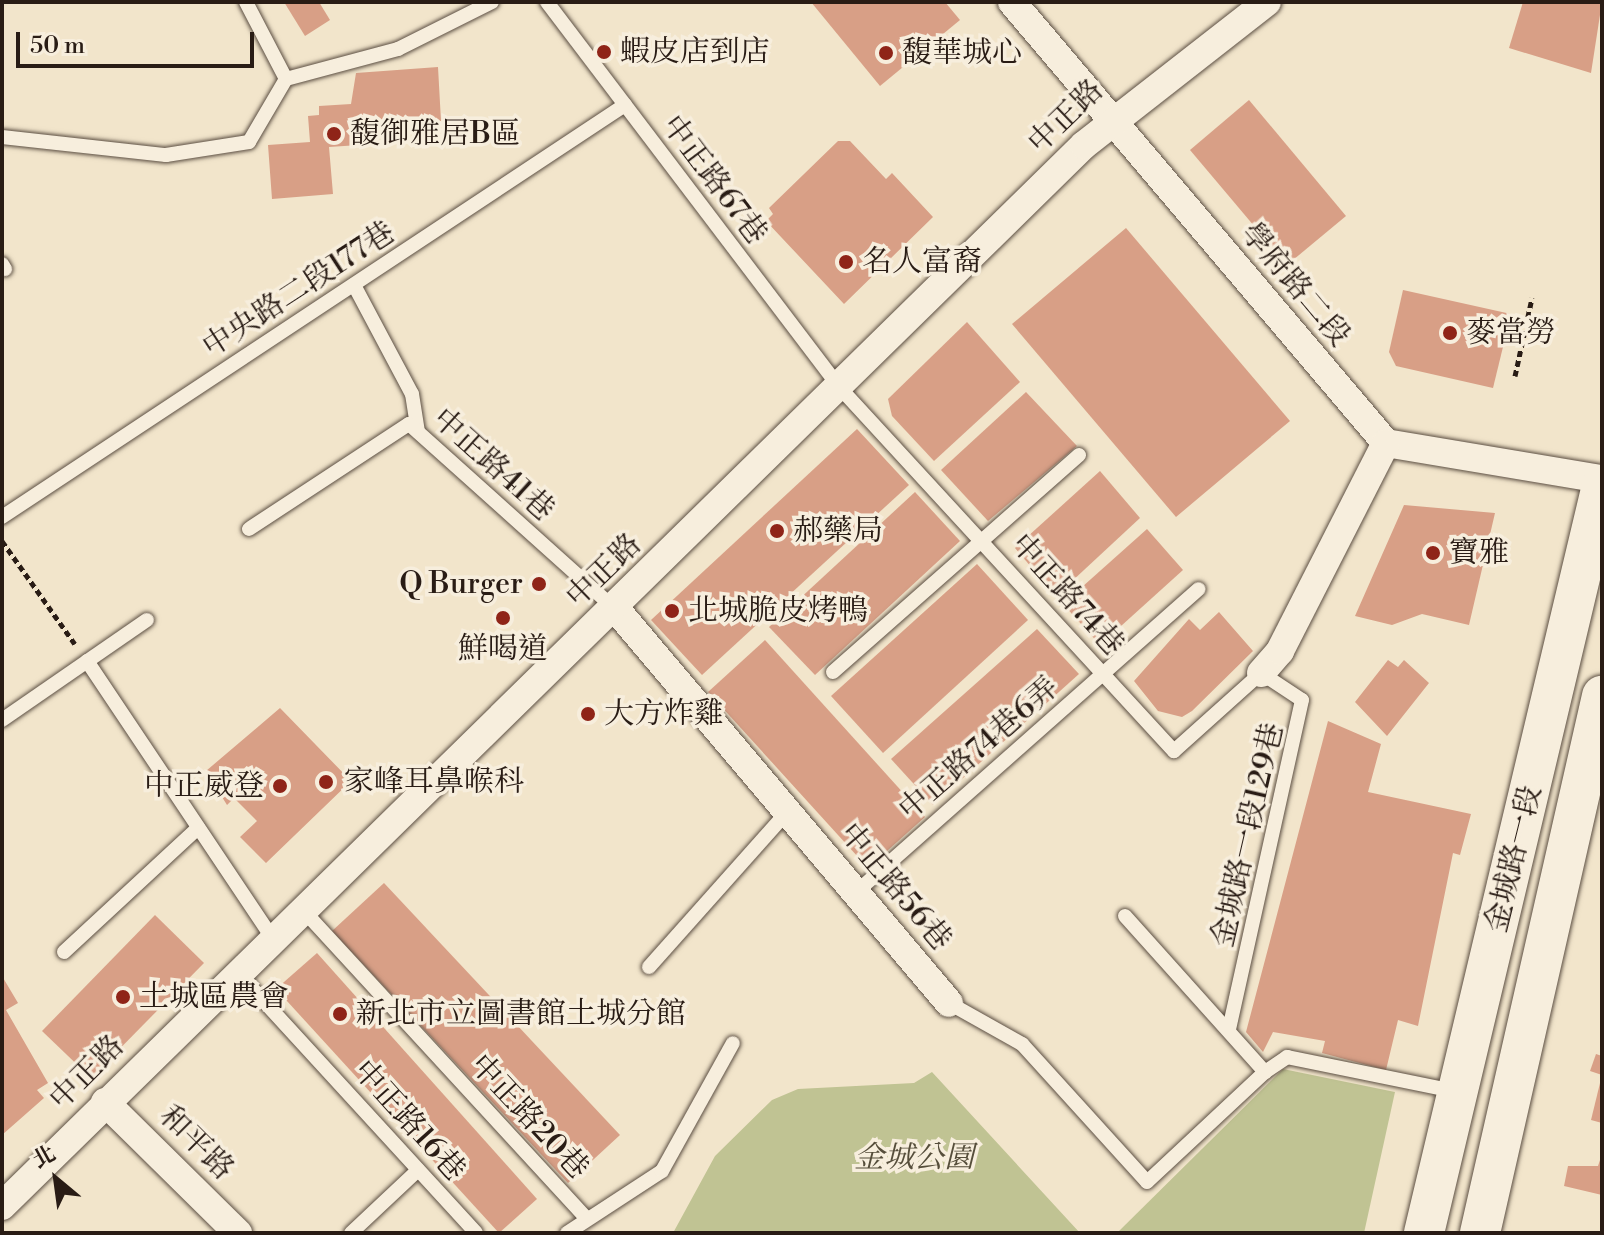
<!DOCTYPE html>
<meta charset="utf-8">
<style>
body{margin:0}
#map{position:relative;width:1604px;height:1235px;overflow:hidden;background:#f2e5cb;font-family:"Libre Bodoni","Noto Serif TC",serif}
div>[style]{position:absolute}
.green>*{inset:0;background:#c0c393}
.building>*{inset:0;background:#d89f86}
.path>*{height:5px;margin-top:-2.5px;transform-origin:0;background:repeating-linear-gradient(90deg,#291c15 0 6px,transparent 0 10px)}
.roads{filter:drop-shadow(0 0 2px #5b4e42) drop-shadow(0 0 2px #5b4e42)}
.lane>*{height:14px;margin:-7px;padding:0 7px;transform-origin:7px;border-radius:7px;background:#f7eedd}
.street>*{height:28px;margin:-14px;padding:0 14px;transform-origin:14px;border-radius:14px;background:#f7eedd}
.secondary>*{height:40px;margin:-20px;padding:0 20px;transform-origin:20px;border-radius:20px;background:#f7eedd}
.dots>*{width:22px;height:22px;translate:-50% -50%;box-sizing:border-box;border:4px solid #f7eedd;border-radius:50%}
span{translate:-50% -50%;white-space:nowrap;text-align:center;line-height:1.15;-webkit-text-stroke:7px #f7eedd;paint-order:stroke}
.poi-label{font-size:30px;color:#291c15}
.left{translate:0 -50%;text-align:left}
.right{translate:-100% -50%;text-align:right}
.street-label{font-size:30px;color:#291c15}
.park-label{font-size:30px;color:#564e3b;font-style:italic}
.frame{position:absolute;inset:0;border:4px solid #291c15;pointer-events:none}
.north{position:absolute;left:16px;top:1139px;width:80px;height:80px;-webkit-text-stroke:6px #f7eedd;paint-order:stroke;rotate:331deg;font-size:22px;font-weight:700;line-height:32px;text-align:center;color:#291c15}
.north::after{content:'';display:block;margin:auto;width:28px;height:36px;background:#291c15;clip-path:polygon(50% 0,100% 100%,50% 72%,0 100%)}
.scale{position:absolute;left:16px;top:32px;width:238px;height:36px;box-sizing:border-box;border:4px solid #291c15;border-top:0;padding-left:10px;font-size:24px;line-height:28px;white-space:nowrap;color:#291c15;-webkit-text-stroke:6px #f7eedd;paint-order:stroke}
</style>
<div id="map">
<div class="green">
<div style="clip-path:polygon(1283px 1069px,1395px 1092px,1364px 1233px,1117px 1233px)"></div>
<div style="clip-path:polygon(932px 1072px,1080px 1233px,673px 1233px,715px 1156px,772px 1100px,798px 1089px,914px 1083px)"></div>
</div>
<div class="building">
<div style="clip-path:polygon(284px 2px,319px 2px,330px 20px,305px 36px)"></div>
<div style="clip-path:polygon(811px 2px,945px 2px,960px 20px,880px 86px)"></div>
<div style="clip-path:polygon(1523px 2px,1602px 2px,1591px 73px,1509px 48px)"></div>
<div style="clip-path:polygon(438px 67px,441px 121px,357px 127px,359px 145px,329px 147px,333px 194px,272px 199px,268px 145px,310px 142px,308px 116px,319px 115px,319px 106px,351px 104px,356px 73px)"></div>
<div style="clip-path:polygon(1249px 100px,1346px 216px,1287px 265px,1190px 150px)"></div>
<div style="clip-path:polygon(838px 141px,850px 141px,886px 179px,892px 173px,933px 217px,844px 304px,766px 221px,773px 214px,769px 208px)"></div>
<div style="clip-path:polygon(1126px 228px,1290px 421px,1176px 517px,1012px 324px)"></div>
<div style="clip-path:polygon(1403px 290px,1511px 314px,1493px 388px,1396px 366px,1389px 352px)"></div>
<div style="clip-path:polygon(967px 322px,1020px 382px,934px 461px,892px 416px,888px 399px)"></div>
<div style="clip-path:polygon(1026px 392px,1077px 446px,988px 521px,941px 470px)"></div>
<div style="clip-path:polygon(857px 429px,909px 485px,702px 675px,651px 620px)"></div>
<div style="clip-path:polygon(1100px 471px,1140px 518px,1056px 596px,1015px 548px)"></div>
<div style="clip-path:polygon(915px 492px,960px 541px,815px 675px,769px 627px)"></div>
<div style="clip-path:polygon(1404px 505px,1495px 513px,1469px 625px,1422px 614px,1392px 625px,1355px 616px)"></div>
<div style="clip-path:polygon(1147px 529px,1183px 570px,1100px 645px,1063px 604px)"></div>
<div style="clip-path:polygon(977px 564px,1028px 620px,883px 753px,831px 696px)"></div>
<div style="clip-path:polygon(1219px 612px,1253px 651px,1192px 711px,1182px 717px,1158px 711px,1134px 681px,1189px 619px,1200px 630px)"></div>
<div style="clip-path:polygon(1037px 629px,1079px 674px,933px 805px,891px 759px)"></div>
<div style="clip-path:polygon(765px 640px,925px 817px,868px 868px,708px 692px)"></div>
<div style="clip-path:polygon(1388px 660px,1398px 667px,1404px 660px,1429px 683px,1387px 736px,1355px 702px)"></div>
<div style="clip-path:polygon(280px 708px,351px 781px,266px 863px,240px 837px,257px 821px,234px 798px,227px 805px,206px 771px)"></div>
<div style="clip-path:polygon(1328px 721px,1381px 744px,1368px 792px,1471px 814px,1460px 855px,1453px 853px,1418px 1026px,1398px 1020px,1386px 1070px,1322px 1053px,1325px 1041px,1273px 1032px,1263px 1052px,1246px 1032px)"></div>
<div style="clip-path:polygon(384px 883px,620px 1135px,568px 1183px,332px 931px)"></div>
<div style="clip-path:polygon(155px 915px,204px 963px,91px 1078px,42px 1031px)"></div>
<div style="clip-path:polygon(317px 953px,537px 1199px,499px 1233px,276px 989px)"></div>
<div style="clip-path:polygon(2px 976px,18px 1003px,6px 1010px,48px 1083px,37px 1090px,44px 1098px,2px 1135px)"></div>
<div style="clip-path:polygon(1596px 1054px,1602px 1056px,1602px 1075px,1590px 1071px)"></div>
<div style="clip-path:polygon(1601px 1079px,1602px 1079px,1602px 1123px,1591px 1120px)"></div>
<div style="clip-path:polygon(1602px 1154px,1602px 1195px,1564px 1186px,1568px 1166px,1598px 1166px)"></div>
</div>
<div class="path">
<div style="left:1515px;top:376px;width:80px;rotate:-77.7deg"></div>
<div style="left:2px;top:541px;width:126px;rotate:54.7deg"></div>
</div>
<div class="roads">
<div class="lane">
<div style="left:547px;top:2px;width:486px;rotate:52.8deg"></div>
<div style="left:841px;top:389px;width:492px;rotate:47.4deg"></div>
<div style="left:1174px;top:751px;width:117px;rotate:-41.9deg"></div>
<div style="left:1261px;top:673px;width:49px;rotate:33.4deg"></div>
<div style="left:1302px;top:700px;width:338px;rotate:102.5deg"></div>
<div style="left:286px;top:79px;width:116px;rotate:-15deg"></div>
<div style="left:398px;top:49px;width:105px;rotate:-26.6deg"></div>
<div style="left:2px;top:137px;width:165px;rotate:6.3deg"></div>
<div style="left:166px;top:155px;width:84px;rotate:-8.9deg"></div>
<div style="left:249px;top:142px;width:73px;rotate:-59.6deg"></div>
<div style="left:286px;top:79px;width:87px;rotate:-117.5deg"></div>
<div style="left:2px;top:264px;width:6px;rotate:59deg"></div>
<div style="left:354px;top:285px;width:123px;rotate:62deg"></div>
<div style="left:412px;top:394px;width:38px;rotate:81deg"></div>
<div style="left:2px;top:517px;width:747px;rotate:-33.48deg"></div>
<div style="left:249px;top:529px;width:191px;rotate:-33.3deg"></div>
<div style="left:409px;top:424px;width:275px;rotate:41.9deg"></div>
<div style="left:87px;top:661px;width:334px;rotate:56.2deg"></div>
<div style="left:833px;top:672px;width:328px;rotate:-41.4deg"></div>
<div style="left:2px;top:720px;width:176px;rotate:-34.6deg"></div>
<div style="left:854px;top:894px;width:460px;rotate:-41.5deg"></div>
<div style="left:303px;top:910px;width:418px;rotate:47.4deg"></div>
<div style="left:1125px;top:916px;width:210px;rotate:48.1deg"></div>
<div style="left:1265px;top:1072px;width:27px;rotate:-34deg"></div>
<div style="left:1287px;top:1057px;width:170px;rotate:11.5deg"></div>
<div style="left:64px;top:952px;width:183px;rotate:-42.8deg"></div>
<div style="left:649px;top:967px;width:208px;rotate:-48.3deg"></div>
<div style="left:238px;top:973px;width:352px;rotate:47.5deg"></div>
<div style="left:949px;top:1003px;width:84px;rotate:29.3deg"></div>
<div style="left:1022px;top:1044px;width:186px;rotate:47.8deg"></div>
<div style="left:1147px;top:1182px;width:161px;rotate:-43deg"></div>
<div style="left:351px;top:1233px;width:92px;rotate:-43.2deg"></div>
<div style="left:567px;top:1233px;width:113px;rotate:-33.1deg"></div>
<div style="left:662px;top:1171px;width:146px;rotate:-61deg"></div>
</div>
<div class="street">
<div style="left:1012px;top:2px;width:578px;rotate:49.7deg"></div>
<div style="left:1386px;top:443px;width:219px;rotate:9.5deg"></div>
<div style="left:615px;top:608px;width:517px;rotate:49.78deg"></div>
<div style="left:1261px;top:673px;width:29px;rotate:-49deg"></div>
<div style="left:1280px;top:651px;width:233px;rotate:-63deg"></div>
<div style="left:105px;top:1102px;width:187px;rotate:44.6deg"></div>
<div style="left:2px;top:1206px;width:1515px;rotate:-44.44deg"></div>
<div style="left:1084px;top:145px;width:232px;rotate:-38deg"></div>
</div>
<div class="secondary">
<div style="left:1424px;top:1233px;width:769px;rotate:-76.61deg"></div>
<div style="left:1480px;top:1233px;width:551px;rotate:-77.2deg"></div>
</div>
</div>
<div class="dots">
<div style="left:604px;top:52px;background:#8f2418"></div>
<div style="left:886px;top:53px;background:#8f2418"></div>
<div style="left:334px;top:134px;background:#8f2418"></div>
<div style="left:846px;top:262px;background:#8f2418"></div>
<div style="left:1450px;top:333px;background:#8f2418"></div>
<div style="left:777px;top:531px;background:#8f2418"></div>
<div style="left:1433px;top:553px;background:#8f2418"></div>
<div style="left:539px;top:584px;background:#8f2418"></div>
<div style="left:672px;top:611px;background:#8f2418"></div>
<div style="left:503px;top:618px;background:#8f2418"></div>
<div style="left:588px;top:714px;background:#8f2418"></div>
<div style="left:326px;top:782px;background:#8f2418"></div>
<div style="left:280px;top:786px;background:#8f2418"></div>
<div style="left:123px;top:997px;background:#8f2418"></div>
<div style="left:340px;top:1014px;background:#8f2418"></div>
</div>
<div class="poi-label">
<span class="left" style="left:620px;top:52px">蝦皮店到店</span>
<span class="left" style="left:902px;top:53px">馥華城心</span>
<span class="left" style="left:350px;top:134px">馥御雅居B區</span>
<span class="left" style="left:862px;top:262px">名人富裔</span>
<span class="left" style="left:1466px;top:333px">麥當勞</span>
<span class="left" style="left:793px;top:531px">郝藥局</span>
<span class="left" style="left:1449px;top:553px">寶雅</span>
<span class="right" style="left:523px;top:584px">Q Burger</span>
<span class="left" style="left:688px;top:611px">北城脆皮烤鴨</span>
<span style="left:503px;top:649px">鮮喝道</span>
<span class="left" style="left:604px;top:714px">大方炸雞</span>
<span class="left" style="left:344px;top:782px">家峰耳鼻喉科</span>
<span class="right" style="left:264px;top:786px">中正威登</span>
<span class="left" style="left:139px;top:997px">土城區農會</span>
<span class="left" style="left:356px;top:1014px">新北市立圖書館土城分館</span>
</div>
<div class="street-label">
<span style="left:1066px;top:117px;rotate:-44deg">中正路</span>
<span style="left:714px;top:180px;rotate:53deg">中正路67巷</span>
<span style="left:1295px;top:285px;rotate:50deg">學府路二段</span>
<span style="left:299px;top:290px;rotate:-33deg">中央路二段177巷</span>
<span style="left:493px;top:465px;rotate:42deg">中正路41巷</span>
<span style="left:604px;top:571px;rotate:-44deg">中正路</span>
<span style="left:1067px;top:595px;rotate:48deg">中正路74巷</span>
<span style="left:979px;top:749px;rotate:-41deg">中正路74巷6弄</span>
<span style="left:1248px;top:835px;rotate:-77deg">金城路一段129巷</span>
<span style="left:1514px;top:859px;rotate:-76deg">金城路一段</span>
<span style="left:895px;top:887px;rotate:50deg">中正路56巷</span>
<span style="left:87px;top:1073px;rotate:-45deg">中正路</span>
<span style="left:529px;top:1117px;rotate:47deg">中正路20巷</span>
<span style="left:409px;top:1121px;rotate:48deg">中正路16巷</span>
<span style="left:196px;top:1143px;rotate:45deg">和平路</span>
</div>
<div class="park-label">
<span style="left:914px;top:1158px">金城公園</span>
</div>
<div class="frame"></div>
<div class="north">北</div>
<div class="scale">50 m</div>
</div>
